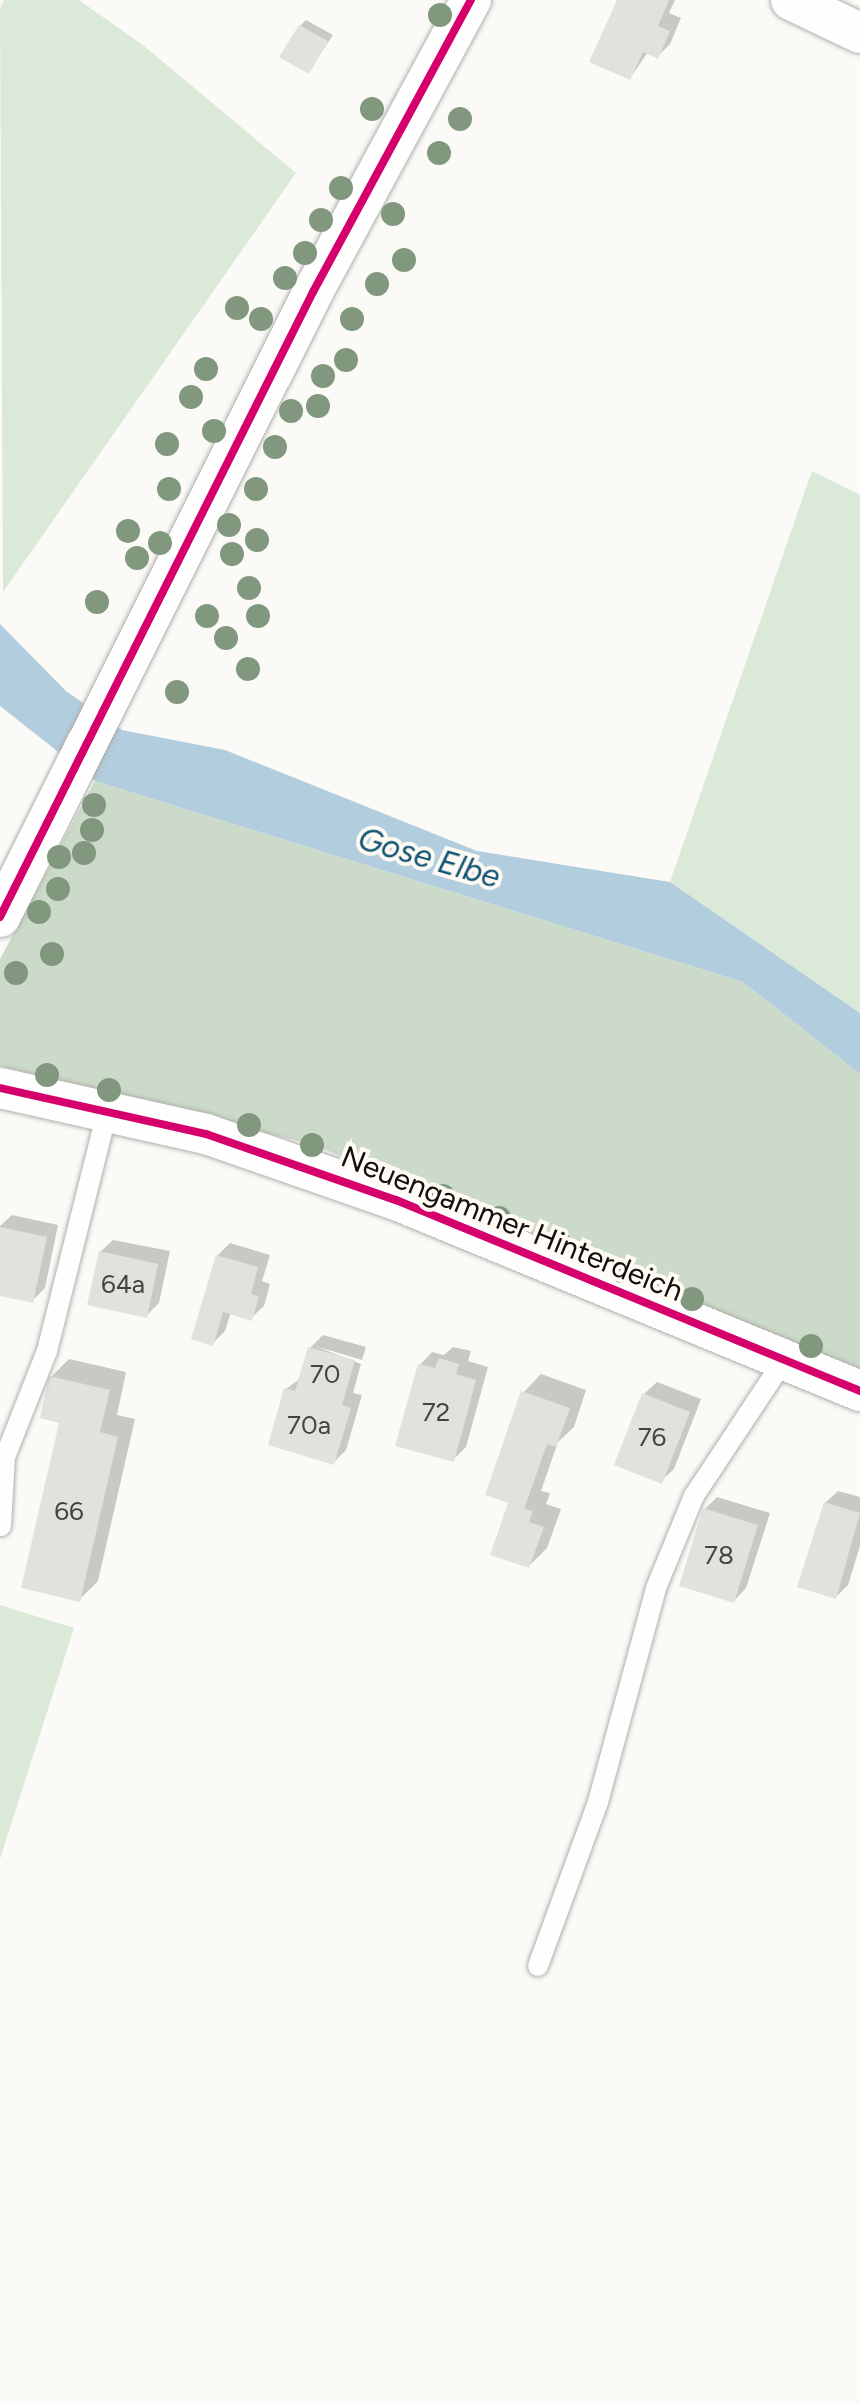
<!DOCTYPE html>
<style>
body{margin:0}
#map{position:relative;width:860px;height:2404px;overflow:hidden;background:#fcfaf7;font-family:Figtree,sans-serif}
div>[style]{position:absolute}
.green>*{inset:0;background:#dbe9d8}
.forest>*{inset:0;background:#ccdbc9}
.water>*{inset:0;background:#b2cddd}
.shadow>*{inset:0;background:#0003}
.building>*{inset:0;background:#e3e1de}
.roads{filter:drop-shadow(0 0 2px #b1afac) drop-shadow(0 0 2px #b1afac)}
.lane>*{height:20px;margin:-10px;padding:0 10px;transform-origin:10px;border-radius:10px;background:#fffefe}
.street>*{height:40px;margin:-20px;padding:0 20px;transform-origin:20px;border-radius:20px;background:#fffefe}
.cycleway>*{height:8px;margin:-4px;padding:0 4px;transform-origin:4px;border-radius:4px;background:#d6006c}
.trees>*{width:24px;height:24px;margin:-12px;border-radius:50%;background:#81987f}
span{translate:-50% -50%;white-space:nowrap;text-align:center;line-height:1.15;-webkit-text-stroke:8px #fffaf4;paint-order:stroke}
.number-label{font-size:26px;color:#464441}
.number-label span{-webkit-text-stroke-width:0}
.street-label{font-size:30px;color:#110e0b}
.water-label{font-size:32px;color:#0f5374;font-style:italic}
</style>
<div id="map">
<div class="green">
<div style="clip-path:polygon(4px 0,79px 0,144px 46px,296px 173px,3px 592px,0 9px)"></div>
<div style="clip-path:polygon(812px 471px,860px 495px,860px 1013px,670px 882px)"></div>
<div style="clip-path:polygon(0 1605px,74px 1628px,0 1859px)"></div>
</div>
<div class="forest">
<div style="clip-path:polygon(95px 781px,743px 982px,860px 1074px,860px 1374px,314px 1145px,0 1066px,0 959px)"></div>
</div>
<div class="water">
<div style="clip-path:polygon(0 624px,66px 691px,122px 730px,225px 750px,477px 851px,670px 882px,860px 1013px,860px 1074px,743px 982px,95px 781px,0 706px)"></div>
</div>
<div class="shadow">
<div style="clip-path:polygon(619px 0,675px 0,669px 13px,681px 18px,670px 44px,658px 56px,648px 52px,630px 78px)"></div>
<div style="clip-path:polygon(306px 20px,333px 35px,309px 71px,300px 26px)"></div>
<div style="clip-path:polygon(12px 1215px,58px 1225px,45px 1288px,32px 1301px,0 1294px,0 1226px)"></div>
<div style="clip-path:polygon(113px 1240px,170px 1251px,159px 1303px,146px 1316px,100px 1252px)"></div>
<div style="clip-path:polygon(230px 1243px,270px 1255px,262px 1281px,270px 1284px,264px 1306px,251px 1318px,231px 1312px,225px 1331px,213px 1343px,217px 1256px)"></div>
<div style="clip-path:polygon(323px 1335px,366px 1347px,362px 1360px,315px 1346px,361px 1364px,353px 1393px,362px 1395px,346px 1450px,334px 1462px,286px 1389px,301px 1378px,310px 1348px)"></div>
<div style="clip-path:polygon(453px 1347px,471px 1351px,468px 1361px,488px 1367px,466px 1447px,453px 1460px,420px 1365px,432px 1352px,444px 1355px)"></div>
<div style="clip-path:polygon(69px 1359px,126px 1372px,117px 1415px,135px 1419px,98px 1581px,80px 1599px,61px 1421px,51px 1377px)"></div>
<div style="clip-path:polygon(541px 1374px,586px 1390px,574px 1427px,558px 1442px,541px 1491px,550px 1493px,546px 1504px,561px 1509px,547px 1548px,529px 1566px,510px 1502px,523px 1393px)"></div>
<div style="clip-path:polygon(657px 1382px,701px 1399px,674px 1469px,661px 1481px,644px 1394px)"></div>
<div style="clip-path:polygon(838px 1491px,860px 1497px,860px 1546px,848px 1585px,836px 1597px,825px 1503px)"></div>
<div style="clip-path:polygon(717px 1497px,770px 1513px,746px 1588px,734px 1601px,705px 1509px)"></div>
</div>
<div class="building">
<div style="clip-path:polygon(617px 0,669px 0,658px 26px,670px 31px,658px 59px,643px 52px,630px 80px,589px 62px)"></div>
<div style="clip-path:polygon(299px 25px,328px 41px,309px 74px,279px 57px)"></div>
<div style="clip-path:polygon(0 1227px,47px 1237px,33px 1303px,0 1296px)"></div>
<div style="clip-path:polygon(99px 1251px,158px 1264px,147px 1318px,87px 1305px)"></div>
<div style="clip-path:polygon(216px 1255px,258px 1267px,251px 1294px,259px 1296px,252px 1321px,223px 1312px,213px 1346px,191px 1339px)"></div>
<div style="clip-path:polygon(308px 1347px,355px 1360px,342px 1405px,351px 1408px,334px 1465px,268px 1445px,284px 1388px,295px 1391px)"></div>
<div style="clip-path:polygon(439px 1358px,459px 1364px,456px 1374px,476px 1380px,454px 1462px,395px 1446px,418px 1364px,435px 1368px)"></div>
<div style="clip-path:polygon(49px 1376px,110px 1390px,100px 1432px,118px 1437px,80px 1602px,21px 1588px,59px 1423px,40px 1418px)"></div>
<div style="clip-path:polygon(521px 1391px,570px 1408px,556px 1447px,547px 1444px,524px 1509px,533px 1511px,529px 1522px,544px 1527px,529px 1568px,490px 1555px,508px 1503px,485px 1495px)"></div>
<div style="clip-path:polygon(642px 1393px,690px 1412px,662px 1484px,614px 1465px)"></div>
<div style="clip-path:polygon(824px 1502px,860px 1513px,836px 1599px,797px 1587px)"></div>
<div style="clip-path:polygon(703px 1508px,758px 1525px,734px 1603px,679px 1586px)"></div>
</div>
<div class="roads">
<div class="lane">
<div style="left:1px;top:1526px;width:69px;rotate:-86.7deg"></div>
<div style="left:5px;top:1457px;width:114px;rotate:-68.4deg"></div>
<div style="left:47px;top:1351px;width:246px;rotate:-75.9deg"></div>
<div style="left:538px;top:1966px;width:175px;rotate:-69.9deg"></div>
<div style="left:598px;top:1802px;width:222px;rotate:-74.8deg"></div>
<div style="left:656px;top:1588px;width:100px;rotate:-67.6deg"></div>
<div style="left:694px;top:1496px;width:163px;rotate:-56.5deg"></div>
</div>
<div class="street">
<div style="left:791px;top:0;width:76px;rotate:25.6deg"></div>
<div style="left:0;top:917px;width:699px;rotate:-63.4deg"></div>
<div style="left:313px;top:292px;width:332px;rotate:-61.6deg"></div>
<div style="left:0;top:1088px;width:211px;rotate:12.6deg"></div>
<div style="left:206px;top:1134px;width:201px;rotate:19.2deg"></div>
<div style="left:396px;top:1200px;width:502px;rotate:22.37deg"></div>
</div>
</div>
<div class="cycleway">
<div style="left:0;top:917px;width:699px;rotate:-63.4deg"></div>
<div style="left:313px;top:292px;width:332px;rotate:-61.6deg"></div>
<div style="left:0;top:1088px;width:211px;rotate:12.6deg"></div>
<div style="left:206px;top:1134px;width:201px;rotate:19.2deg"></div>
<div style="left:396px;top:1200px;width:502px;rotate:22.37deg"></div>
</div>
<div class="trees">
<div style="left:440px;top:15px"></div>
<div style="left:372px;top:109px"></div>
<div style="left:460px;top:119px"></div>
<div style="left:439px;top:153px"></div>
<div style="left:341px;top:188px"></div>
<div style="left:393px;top:214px"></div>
<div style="left:321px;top:220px"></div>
<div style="left:305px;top:253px"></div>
<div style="left:404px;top:260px"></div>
<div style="left:285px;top:278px"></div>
<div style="left:377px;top:284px"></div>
<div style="left:237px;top:308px"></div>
<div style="left:261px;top:319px"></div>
<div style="left:352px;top:319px"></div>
<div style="left:346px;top:360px"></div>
<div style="left:206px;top:369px"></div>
<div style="left:323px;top:376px"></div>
<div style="left:191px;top:397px"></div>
<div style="left:318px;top:406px"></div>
<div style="left:291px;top:411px"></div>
<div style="left:214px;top:431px"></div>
<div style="left:167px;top:444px"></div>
<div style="left:275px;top:447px"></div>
<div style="left:169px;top:489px"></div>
<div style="left:256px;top:489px"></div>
<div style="left:229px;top:525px"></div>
<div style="left:128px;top:531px"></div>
<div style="left:257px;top:540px"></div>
<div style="left:160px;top:543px"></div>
<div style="left:232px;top:554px"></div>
<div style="left:137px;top:558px"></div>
<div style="left:249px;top:588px"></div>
<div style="left:97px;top:602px"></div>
<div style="left:207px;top:616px"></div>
<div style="left:258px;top:616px"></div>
<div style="left:226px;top:638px"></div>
<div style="left:248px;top:669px"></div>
<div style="left:177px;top:692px"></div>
<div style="left:94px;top:805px"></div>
<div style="left:92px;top:830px"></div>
<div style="left:84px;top:853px"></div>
<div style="left:59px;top:857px"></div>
<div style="left:58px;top:889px"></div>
<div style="left:39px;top:912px"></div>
<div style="left:52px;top:954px"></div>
<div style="left:16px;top:973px"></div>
<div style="left:47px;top:1075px"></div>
<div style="left:109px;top:1090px"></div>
<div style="left:249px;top:1125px"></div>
<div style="left:312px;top:1145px"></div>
<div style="left:443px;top:1196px"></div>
<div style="left:499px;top:1218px"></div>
<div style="left:560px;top:1244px"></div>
<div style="left:622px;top:1271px"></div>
<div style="left:692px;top:1299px"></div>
<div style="left:811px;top:1346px"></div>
</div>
<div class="number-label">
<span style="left:123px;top:1285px">64a</span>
<span style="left:325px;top:1375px">70</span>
<span style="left:436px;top:1413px">72</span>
<span style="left:309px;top:1426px">70a</span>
<span style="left:652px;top:1438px">76</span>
<span style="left:69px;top:1512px">66</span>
<span style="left:719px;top:1556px">78</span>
</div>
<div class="street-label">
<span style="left:512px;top:1224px;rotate:22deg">Neuengammer Hinterdeich</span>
</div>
<div class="water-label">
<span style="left:429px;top:858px;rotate:16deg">Gose Elbe</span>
</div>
</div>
